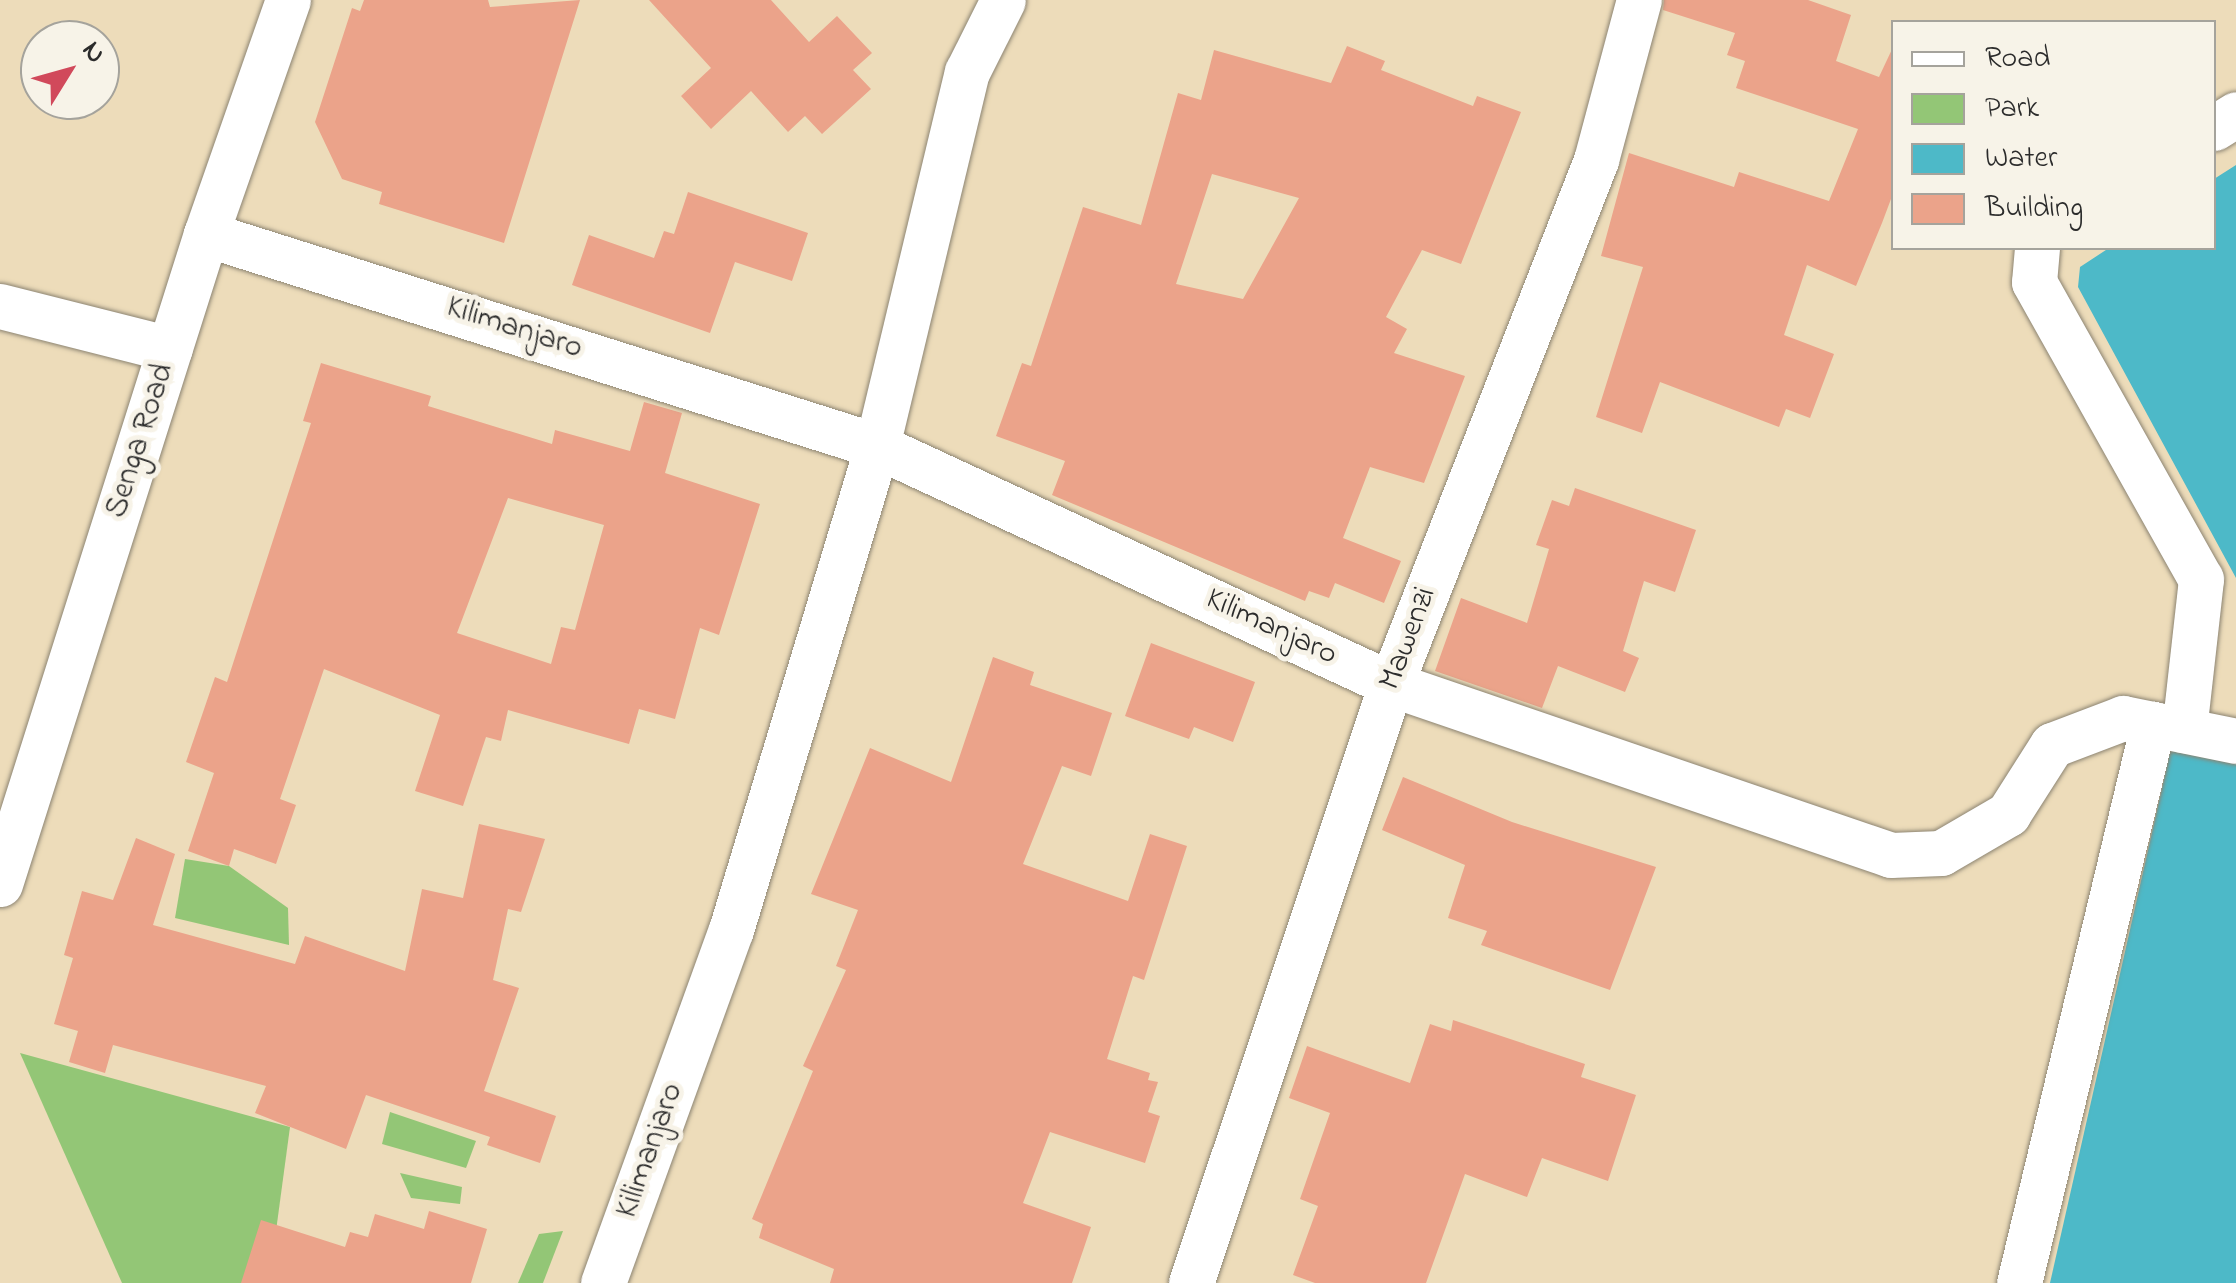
<!DOCTYPE html>
<style>
body{margin:0}
#map{position:relative;width:2236px;height:1283px;overflow:hidden;background:#eddcba;font-family:"Indie Flower",sans-serif}
div>[style]{position:absolute}
.green>*{inset:0;background:#93c676}
.water>*{inset:0;background:#4db9c8}
.building>*{inset:0;background:#eba38a}
.roads{filter:drop-shadow(0 0 2px #8c8472) drop-shadow(0 0 2px #8c8472)}
.minor>*{height:45px;margin:-22.5px;padding:0 22.5px;transform-origin:22.5px;border-radius:22.5px;background:#fff}
span{translate:-50% -50%;white-space:nowrap;text-align:center;line-height:1.15;-webkit-text-stroke:10px #f7f3e8;paint-order:stroke}
.street-label{font-size:32px;color:#2b2b2b}
.legend{position:absolute;left:1891px;top:20px;width:325px;height:230px;box-sizing:border-box;background:#f7f3e8;border:2px solid #a5a39c;margin:0;padding:12px 18px;list-style:none;font-size:30px;color:#2b2b2b}
.legend li{display:flex;align-items:center;gap:20px;height:50px}
.legend b{width:50px;border:2px solid #a5a39c}
.north{position:absolute;left:20px;top:20px;width:100px;height:100px;box-sizing:border-box;background:#f7f3e8;border:2px solid #a5a39c;border-radius:50%;rotate:53deg;font-size:28px;font-weight:700;line-height:40px;text-align:center;color:#2b2b2b}
.north::after{content:'';display:block;margin:auto;width:35px;height:45px;background:#d1495b;clip-path:polygon(50% 0,100% 100%,50% 72%,0 100%)}
</style>
<div id="map">
<div class="green">
<div style="clip-path:polygon(185px 859px,229px 866px,288px 908px,289px 945px,175px 918px)"></div>
<div style="clip-path:polygon(20px 1053px,290px 1127px,269px 1283px,122px 1283px)"></div>
<div style="clip-path:polygon(390px 1112px,476px 1141px,466px 1168px,382px 1144px)"></div>
<div style="clip-path:polygon(400px 1173px,462px 1187px,460px 1204px,411px 1198px)"></div>
<div style="clip-path:polygon(563px 1231px,543px 1283px,518px 1283px,539px 1234px)"></div>
</div>
<div class="water">
<div style="clip-path:polygon(2236px 165px,2236px 578px,2078px 287px,2080px 267px,2109px 248px,2214px 248px,2214px 179px)"></div>
<div style="clip-path:polygon(2172px 744px,2236px 764px,2236px 1283px,2050px 1283px)"></div>
</div>
<div class="building">
<div style="clip-path:polygon(364px 0,488px 0,490px 7px,580px 0,504px 243px,379px 204px,382px 192px,342px 179px,315px 122px,352px 8px,360px 11px)"></div>
<div style="clip-path:polygon(649px 0,771px 0,809px 42px,837px 16px,872px 53px,853px 70px,871px 89px,822px 134px,805px 116px,788px 132px,751px 91px,711px 129px,681px 96px,711px 68px)"></div>
<div style="clip-path:polygon(1664px 0,1808px 0,1851px 15px,1836px 61px,1879px 77px,1894px 45px,1894px 191px,1882px 223px,1856px 286px,1807px 265px,1784px 335px,1834px 354px,1810px 418px,1786px 409px,1779px 427px,1660px 382px,1642px 433px,1596px 417px,1643px 267px,1601px 256px,1629px 153px,1734px 187px,1739px 172px,1829px 201px,1858px 129px,1736px 88px,1745px 61px,1727px 55px,1735px 33px,1663px 10px)"></div>
<div style="clip-path:polygon(evenodd,1347px 46px,1385px 61px,1381px 70px,1473px 106px,1477px 96px,1521px 112px,1461px 264px,1422px 250px,1386px 317px,1407px 329px,1394px 353px,1465px 376px,1424px 483px,1370px 467px,1343px 538px,1401px 561px,1384px 603px,1335px 583px,1329px 598px,1309px 591px,1305px 601px,1052px 495px,1065px 461px,996px 436px,1022px 363px,1031px 366px,1083px 207px,1141px 225px,1178px 93px,1201px 100px,1214px 50px,1331px 83px,1347px 46px,1212px 174px,1299px 198px,1243px 299px,1176px 284px,1212px 174px)"></div>
<div style="clip-path:polygon(688px 192px,808px 233px,792px 281px,735px 262px,710px 333px,572px 285px,589px 235px,654px 258px,664px 231px,674px 234px)"></div>
<div style="clip-path:polygon(evenodd,321px 363px,431px 396px,428px 406px,552px 444px,555px 430px,630px 451px,644px 402px,682px 413px,665px 473px,760px 504px,719px 635px,700px 628px,675px 719px,639px 709px,629px 744px,508px 710px,501px 741px,486px 737px,463px 806px,415px 791px,440px 715px,324px 669px,280px 799px,296px 805px,276px 864px,234px 849px,229px 866px,188px 851px,214px 773px,186px 762px,215px 677px,227px 682px,311px 423px,303px 421px,321px 363px,508px 498px,604px 525px,575px 630px,561px 627px,551px 664px,457px 633px,508px 498px)"></div>
<div style="clip-path:polygon(1575px 488px,1696px 530px,1675px 592px,1644px 581px,1623px 651px,1639px 658px,1625px 692px,1558px 666px,1542px 708px,1435px 671px,1461px 598px,1527px 623px,1549px 549px,1536px 545px,1552px 500px,1569px 506px)"></div>
<div style="clip-path:polygon(1151px 643px,1255px 682px,1233px 742px,1194px 727px,1189px 739px,1125px 716px)"></div>
<div style="clip-path:polygon(993px 657px,1034px 672px,1030px 685px,1112px 713px,1091px 776px,1062px 766px,1023px 864px,1128px 901px,1150px 834px,1187px 846px,1144px 980px,1133px 976px,1107px 1059px,1150px 1073px,1148px 1080px,1158px 1082px,1148px 1112px,1160px 1116px,1145px 1163px,1050px 1132px,1023px 1203px,1091px 1227px,1072px 1283px,830px 1283px,834px 1269px,759px 1238px,763px 1224px,752px 1219px,813px 1071px,803px 1066px,846px 970px,836px 966px,858px 910px,811px 894px,870px 748px,951px 782px)"></div>
<div style="clip-path:polygon(1403px 777px,1512px 822px,1656px 867px,1610px 990px,1481px 945px,1487px 931px,1448px 918px,1465px 865px,1382px 830px)"></div>
<div style="clip-path:polygon(479px 824px,545px 839px,521px 912px,508px 909px,493px 980px,519px 988px,484px 1091px,556px 1116px,540px 1163px,487px 1145px,490px 1137px,366px 1095px,346px 1149px,255px 1113px,266px 1086px,113px 1045px,105px 1073px,69px 1062px,78px 1031px,54px 1024px,73px 958px,64px 955px,82px 891px,113px 900px,136px 838px,175px 854px,153px 925px,295px 964px,305px 936px,405px 971px,422px 889px,463px 898px)"></div>
<div style="clip-path:polygon(1453px 1020px,1585px 1064px,1581px 1077px,1636px 1095px,1608px 1181px,1542px 1158px,1527px 1197px,1465px 1174px,1426px 1283px,1315px 1283px,1293px 1275px,1318px 1206px,1300px 1199px,1330px 1113px,1289px 1098px,1307px 1046px,1410px 1083px,1430px 1024px,1451px 1031px)"></div>
<div style="clip-path:polygon(429px 1211px,487px 1229px,471px 1283px,241px 1283px,261px 1220px,345px 1247px,350px 1232px,368px 1237px,375px 1214px,424px 1229px)"></div>
</div>
<div class="roads">
<div class="minor">
<div style="left:2214px;top:128px;width:26px;rotate:-32deg"></div>
<div style="left:206px;top:234px;width:704px;rotate:17.53deg"></div>
<div style="left:877px;top:446px;width:566px;rotate:24.85deg"></div>
<div style="left:1391px;top:684px;width:528px;rotate:18.88deg"></div>
<div style="left:1891px;top:855px;width:50px;rotate:-2.3deg"></div>
<div style="left:1941px;top:853px;width:78px;rotate:-30.2deg"></div>
<div style="left:2008px;top:814px;width:82px;rotate:-57.5deg"></div>
<div style="left:2052px;top:745px;width:76px;rotate:-20.8deg"></div>
<div style="left:2123px;top:718px;width:115px;rotate:11.5deg"></div>
<div style="left:2037px;top:248px;width:34px;rotate:95deg"></div>
<div style="left:2034px;top:282px;width:341px;rotate:60.7deg"></div>
<div style="left:2201px;top:579px;width:152px;rotate:96.4deg"></div>
<div style="left:0;top:306px;width:175px;rotate:14.2deg"></div>
<div style="left:0;top:884px;width:682px;rotate:-72.42deg"></div>
<div style="left:206px;top:234px;width:248px;rotate:-70.7deg"></div>
<div style="left:603px;top:1283px;width:375px;rotate:-70.1deg"></div>
<div style="left:731px;top:930px;width:506px;rotate:-73.21deg"></div>
<div style="left:877px;top:446px;width:385px;rotate:-76.5deg"></div>
<div style="left:967px;top:72px;width:80px;rotate:-63.4deg"></div>
<div style="left:1191px;top:1283px;width:632px;rotate:-71.54deg"></div>
<div style="left:1391px;top:684px;width:563px;rotate:-68.63deg"></div>
<div style="left:1596px;top:160px;width:166px;rotate:-75deg"></div>
<div style="left:2019px;top:1283px;width:575px;rotate:-76.52deg"></div>
</div>
</div>
<div class="street-label">
<span style="left:514px;top:329px;rotate:18deg">Kilimanjaro</span>
<span style="left:141px;top:441px;rotate:-72deg">Senga Road</span>
<span style="left:1271px;top:628px;rotate:25deg">Kilimanjaro</span>
<span style="left:1409px;top:639px;rotate:-69deg">Mawenzi</span>
<span style="left:651px;top:1151px;rotate:-70deg">Kilimanjaro</span>
</div>
<ul class="legend">
<li><b style="height:12px;background:#fff"></b>Road</li>
<li><b style="height:28px;background:#93c676"></b>Park</li>
<li><b style="height:28px;background:#4db9c8"></b>Water</li>
<li><b style="height:28px;background:#eba38a"></b>Building</li>
</ul>
<div class="north">N</div>
</div>
